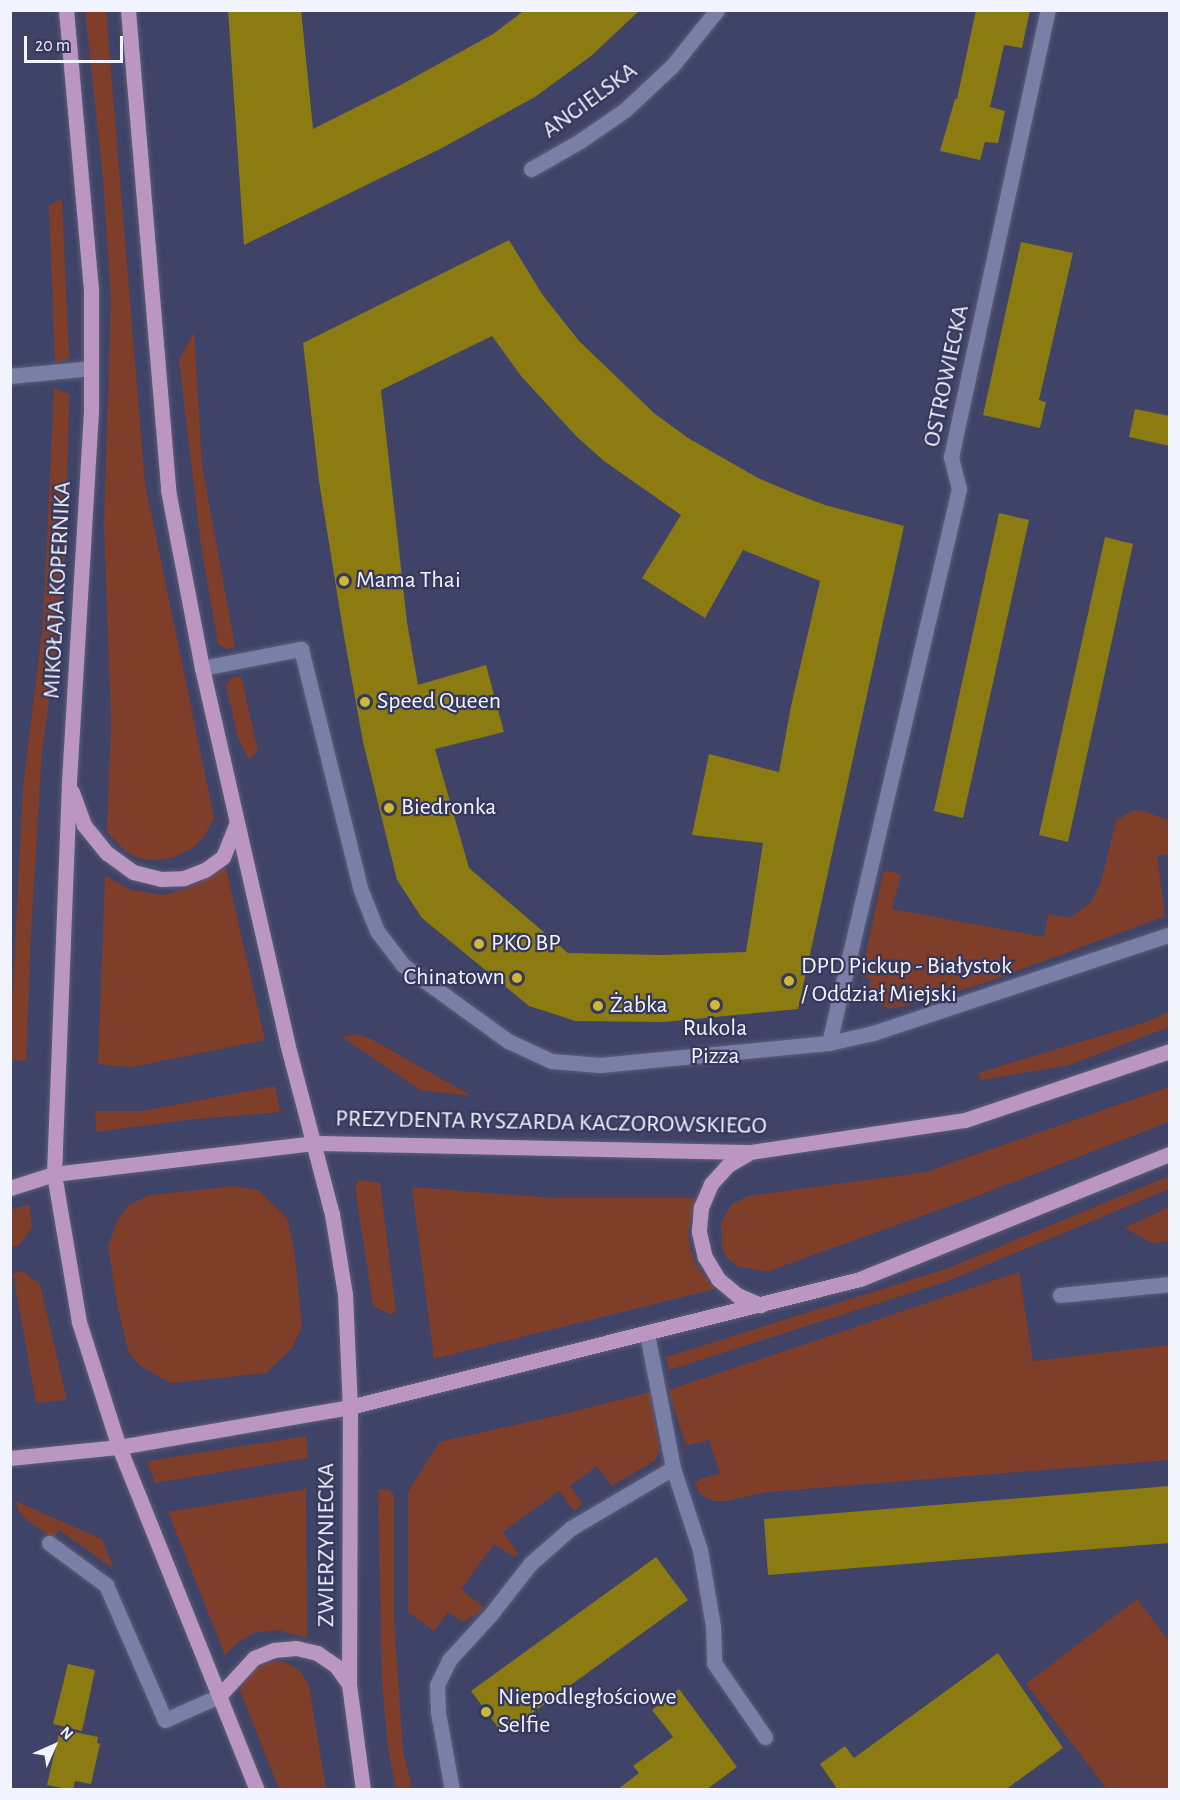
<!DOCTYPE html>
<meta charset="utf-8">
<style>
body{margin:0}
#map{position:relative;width:1180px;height:1800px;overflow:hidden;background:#3f4367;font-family:"Alegreya Sans",sans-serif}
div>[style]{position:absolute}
.green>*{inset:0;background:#7f3e29}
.building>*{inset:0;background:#8c7b10}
.roads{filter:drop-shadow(0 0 2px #5b5e79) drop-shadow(0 0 2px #5b5e79)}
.minor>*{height:15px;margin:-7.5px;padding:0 7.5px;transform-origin:7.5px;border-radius:7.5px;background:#7a7fa7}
.major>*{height:15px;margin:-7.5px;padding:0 7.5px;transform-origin:7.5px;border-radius:7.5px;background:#ba96c0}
.dots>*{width:16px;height:16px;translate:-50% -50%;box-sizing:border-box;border:3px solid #35385c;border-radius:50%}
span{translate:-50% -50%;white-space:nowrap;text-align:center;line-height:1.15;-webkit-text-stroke:4.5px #35385c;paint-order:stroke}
.street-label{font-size:24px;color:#f2f4fd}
.poi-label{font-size:24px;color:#f2f4fd}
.left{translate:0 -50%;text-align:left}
.right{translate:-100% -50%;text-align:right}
.frame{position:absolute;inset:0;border:12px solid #f2f4fd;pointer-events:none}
.north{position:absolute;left:24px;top:1716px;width:60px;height:60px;-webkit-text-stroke:4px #35385c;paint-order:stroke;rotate:45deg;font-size:16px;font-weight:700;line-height:24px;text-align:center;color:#f2f4fd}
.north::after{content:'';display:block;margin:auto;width:21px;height:27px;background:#f2f4fd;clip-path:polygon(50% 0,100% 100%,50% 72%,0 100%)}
.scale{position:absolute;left:24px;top:36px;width:99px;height:27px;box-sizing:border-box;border:3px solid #f2f4fd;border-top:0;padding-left:8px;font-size:18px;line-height:21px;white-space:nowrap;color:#f2f4fd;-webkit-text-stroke:4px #35385c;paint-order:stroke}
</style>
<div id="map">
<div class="green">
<div style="clip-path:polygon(85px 11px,106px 11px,145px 484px,214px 818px,203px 838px,191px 849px,174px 857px,157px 860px,141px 859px,125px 851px,107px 832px,111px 721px,104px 525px,111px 300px,103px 178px)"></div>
<div style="clip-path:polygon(62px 199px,69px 359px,55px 363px,49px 205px)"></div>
<div style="clip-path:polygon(194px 332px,202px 465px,235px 647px,227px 649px,218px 644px,201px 546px,179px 360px)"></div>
<div style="clip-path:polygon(54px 388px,69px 394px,66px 538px,59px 628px,42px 750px,31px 932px,26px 1061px,11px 1060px,11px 1029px,23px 786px,43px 624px)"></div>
<div style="clip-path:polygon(241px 676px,258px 751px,249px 760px,238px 738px,226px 686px,232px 677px)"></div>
<div style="clip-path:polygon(1140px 810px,1169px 820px,1169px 854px,1157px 856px,1165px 916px,990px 981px,930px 1000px,890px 1009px,875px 1002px,870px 991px,870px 979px,861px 976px,883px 873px,887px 870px,901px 875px,892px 909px,1044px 937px,1048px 914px,1070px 918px,1091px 902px,1101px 882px,1116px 821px,1131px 811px)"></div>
<div style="clip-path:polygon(225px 864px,265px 1040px,132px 1067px,98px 1064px,105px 876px,131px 890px,164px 895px,190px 887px,208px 878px)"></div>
<div style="clip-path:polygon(1169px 1012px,1169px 1027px,1069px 1065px,981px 1080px,978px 1073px,1146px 1022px)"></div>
<div style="clip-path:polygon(356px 1034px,371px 1039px,472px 1096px,420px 1090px,342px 1037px)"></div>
<div style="clip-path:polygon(275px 1086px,280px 1112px,186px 1120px,96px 1132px,95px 1111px,143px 1111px)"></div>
<div style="clip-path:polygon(1169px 1087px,1169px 1122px,969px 1199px,766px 1272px,737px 1266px,727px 1258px,722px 1247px,721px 1222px,732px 1204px,748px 1196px,926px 1172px)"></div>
<div style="clip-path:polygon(1169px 1176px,1169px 1189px,948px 1281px,669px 1370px,666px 1357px,946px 1269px)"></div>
<div style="clip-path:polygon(359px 1180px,380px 1183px,396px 1312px,390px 1314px,373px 1306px,355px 1187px)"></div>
<div style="clip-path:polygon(236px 1186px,258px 1190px,287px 1218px,294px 1248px,302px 1326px,292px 1348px,266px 1373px,171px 1383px,140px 1366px,128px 1351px,117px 1304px,108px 1246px,118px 1219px,129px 1205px,150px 1195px)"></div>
<div style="clip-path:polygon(412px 1187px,553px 1198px,697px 1198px,688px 1231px,690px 1247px,695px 1263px,715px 1289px,434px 1359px)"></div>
<div style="clip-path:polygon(29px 1204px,32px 1228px,19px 1245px,11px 1247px,11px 1210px)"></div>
<div style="clip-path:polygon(1169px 1207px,1169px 1241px,1152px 1243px,1125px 1228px)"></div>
<div style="clip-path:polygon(23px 1271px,40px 1285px,67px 1400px,36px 1403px,13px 1274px)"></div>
<div style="clip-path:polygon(1019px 1272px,1033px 1361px,1169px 1345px,1169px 1460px,767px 1492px,726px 1501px,713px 1501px,700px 1494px,695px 1484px,700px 1479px,720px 1473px,709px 1440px,686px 1446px,668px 1390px)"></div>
<div style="clip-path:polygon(650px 1392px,660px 1451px,654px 1461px,612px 1486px,597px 1466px,570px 1486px,583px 1504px,574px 1511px,559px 1491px,503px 1532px,518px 1553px,514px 1557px,494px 1544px,461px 1589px,483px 1607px,483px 1610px,463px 1622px,448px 1612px,434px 1631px,408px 1612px,408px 1492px,439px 1442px,564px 1414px)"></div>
<div style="clip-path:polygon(306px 1436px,308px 1458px,155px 1483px,147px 1461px)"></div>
<div style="clip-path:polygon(306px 1489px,307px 1638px,278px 1630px,256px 1632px,237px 1643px,225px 1655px,168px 1512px)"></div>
<div style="clip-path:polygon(389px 1489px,394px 1495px,394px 1620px,403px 1751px,412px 1789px,396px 1789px,388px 1749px,382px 1683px,378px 1490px)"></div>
<div style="clip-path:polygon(15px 1501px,102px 1539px,114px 1569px,59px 1530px,53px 1539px,27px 1520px,20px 1513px)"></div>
<div style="clip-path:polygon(1137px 1599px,1169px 1641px,1169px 1789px,1107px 1789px,1026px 1684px)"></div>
<div style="clip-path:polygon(272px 1661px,285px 1662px,300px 1670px,309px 1686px,326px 1789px,279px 1789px,240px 1691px,244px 1679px,257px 1667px)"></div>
</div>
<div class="building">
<div style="clip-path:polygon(228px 10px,301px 10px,313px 129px,395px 88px,493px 34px,525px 10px,640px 10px,591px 56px,535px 97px,440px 149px,244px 245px)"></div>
<div style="clip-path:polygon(976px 10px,1030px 10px,1022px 48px,1004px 45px,990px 107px,1005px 111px,998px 143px,985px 142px,980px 160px,940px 151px,955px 99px,957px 99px)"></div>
<div style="clip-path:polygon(evenodd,509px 240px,542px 294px,579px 341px,654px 413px,688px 438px,758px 478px,798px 495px,825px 505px,904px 526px,798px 1009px,663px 1022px,575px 1021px,548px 1012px,529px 1006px,422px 918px,397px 880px,363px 742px,344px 636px,319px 481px,303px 343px,509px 240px,492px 336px,521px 376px,577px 437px,604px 461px,681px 515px,642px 578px,705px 618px,743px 550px,820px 581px,791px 706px,779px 772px,709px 754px,692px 835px,763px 843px,746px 952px,662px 955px,568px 953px,469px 868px,435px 749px,504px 732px,486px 665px,418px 685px,407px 622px,381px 390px,492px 336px)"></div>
<div style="clip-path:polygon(1021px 242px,1073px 253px,1039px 400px,1046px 402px,1040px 428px,983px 415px)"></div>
<div style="clip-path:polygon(1135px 409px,1170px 416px,1170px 446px,1129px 437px)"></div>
<div style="clip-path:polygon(999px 513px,1029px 520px,963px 818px,934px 811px)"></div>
<div style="clip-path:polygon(1105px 537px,1133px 544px,1068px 842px,1039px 835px)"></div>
<div style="clip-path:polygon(1170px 1486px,1170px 1543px,768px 1575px,764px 1519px)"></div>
<div style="clip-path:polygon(656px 1557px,688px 1600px,503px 1734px,471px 1691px)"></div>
<div style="clip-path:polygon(998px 1653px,1063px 1748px,1005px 1790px,838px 1790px,820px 1764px,845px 1746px,854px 1758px)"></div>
<div style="clip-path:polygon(68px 1664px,95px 1670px,82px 1731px,53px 1724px)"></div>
<div style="clip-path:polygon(679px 1689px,737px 1767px,706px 1790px,617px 1790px,639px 1773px,633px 1766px,673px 1737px,652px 1710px)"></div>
<div style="clip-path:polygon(60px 1729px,98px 1737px,97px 1743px,100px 1744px,91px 1784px,75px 1781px,73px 1790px,47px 1785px)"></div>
</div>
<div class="roads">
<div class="minor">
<div style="left:531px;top:169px;width:56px;rotate:-29.7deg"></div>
<div style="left:580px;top:141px;width:55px;rotate:-34.6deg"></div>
<div style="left:625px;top:110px;width:64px;rotate:-43.1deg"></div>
<div style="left:672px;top:66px;width:72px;rotate:-51.2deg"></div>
<div style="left:10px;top:376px;width:81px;rotate:-5.6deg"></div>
<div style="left:202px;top:668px;width:101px;rotate:-10.9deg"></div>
<div style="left:301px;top:649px;width:246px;rotate:76.1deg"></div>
<div style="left:360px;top:888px;width:46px;rotate:68.4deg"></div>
<div style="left:377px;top:931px;width:43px;rotate:52.6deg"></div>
<div style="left:403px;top:965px;width:130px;rotate:35.9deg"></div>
<div style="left:508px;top:1041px;width:47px;rotate:24.9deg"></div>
<div style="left:551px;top:1061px;width:49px;rotate:4.7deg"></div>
<div style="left:600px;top:1065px;width:230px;rotate:-5.5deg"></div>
<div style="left:829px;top:1043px;width:45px;rotate:-12.8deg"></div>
<div style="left:873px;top:1033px;width:313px;rotate:-18.4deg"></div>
<div style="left:829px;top:1043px;width:569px;rotate:-76.79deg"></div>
<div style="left:959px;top:489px;width:33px;rotate:-104deg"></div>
<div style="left:951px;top:457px;width:457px;rotate:-77.8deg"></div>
<div style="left:1060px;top:1295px;width:111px;rotate:-5.7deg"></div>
<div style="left:647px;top:1334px;width:136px;rotate:79deg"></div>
<div style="left:673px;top:1468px;width:86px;rotate:71.8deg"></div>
<div style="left:700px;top:1550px;width:77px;rotate:80.3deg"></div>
<div style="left:713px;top:1626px;width:37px;rotate:88deg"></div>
<div style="left:714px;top:1663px;width:90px;rotate:55.4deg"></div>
<div style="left:49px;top:1543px;width:71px;rotate:36.4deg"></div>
<div style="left:106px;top:1585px;width:147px;rotate:66.4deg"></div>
<div style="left:165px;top:1720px;width:59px;rotate:-24deg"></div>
<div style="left:452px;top:1790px;width:79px;rotate:-100.2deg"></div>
<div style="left:438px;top:1712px;width:27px;rotate:-92deg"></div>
<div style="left:437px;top:1685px;width:28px;rotate:-64deg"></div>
<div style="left:449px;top:1660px;width:62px;rotate:-47.6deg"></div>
<div style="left:491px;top:1614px;width:63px;rotate:-52deg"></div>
<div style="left:530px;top:1564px;width:55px;rotate:-41.3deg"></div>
<div style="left:571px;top:1528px;width:118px;rotate:-30.5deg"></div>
</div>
<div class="major">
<div style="left:66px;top:10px;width:281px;rotate:84.9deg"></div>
<div style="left:91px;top:290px;width:121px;rotate:90deg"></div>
<div style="left:91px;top:411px;width:374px;rotate:93.4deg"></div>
<div style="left:69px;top:784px;width:390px;rotate:92.2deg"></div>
<div style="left:54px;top:1174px;width:150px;rotate:80.4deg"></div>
<div style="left:79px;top:1322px;width:131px;rotate:72.3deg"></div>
<div style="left:119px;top:1447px;width:370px;rotate:68.1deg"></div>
<div style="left:128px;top:10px;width:482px;rotate:85.2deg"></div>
<div style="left:168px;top:490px;width:181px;rotate:79.2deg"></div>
<div style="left:202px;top:668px;width:385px;rotate:77.2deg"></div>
<div style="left:287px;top:1043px;width:177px;rotate:75.3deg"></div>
<div style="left:332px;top:1214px;width:81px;rotate:80.8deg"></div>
<div style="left:345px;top:1294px;width:113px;rotate:87.5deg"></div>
<div style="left:350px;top:1407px;width:277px;rotate:90.2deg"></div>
<div style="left:349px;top:1684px;width:107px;rotate:82.5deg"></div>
<div style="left:72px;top:792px;width:35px;rotate:70deg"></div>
<div style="left:84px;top:825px;width:36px;rotate:51deg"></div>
<div style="left:107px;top:853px;width:32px;rotate:36deg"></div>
<div style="left:133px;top:872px;width:29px;rotate:14deg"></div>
<div style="left:161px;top:879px;width:23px;rotate:-2deg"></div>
<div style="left:184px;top:878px;width:22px;rotate:-21deg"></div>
<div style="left:205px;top:870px;width:22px;rotate:-36deg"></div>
<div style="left:223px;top:857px;width:37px;rotate:-68deg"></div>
<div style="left:747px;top:1154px;width:22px;rotate:150deg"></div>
<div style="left:728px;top:1165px;width:25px;rotate:132deg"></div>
<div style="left:711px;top:1184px;width:25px;rotate:113deg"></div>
<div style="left:701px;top:1207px;width:25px;rotate:95deg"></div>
<div style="left:699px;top:1232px;width:26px;rotate:77deg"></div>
<div style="left:705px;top:1257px;width:26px;rotate:59deg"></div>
<div style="left:718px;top:1279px;width:25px;rotate:40deg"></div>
<div style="left:737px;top:1295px;width:26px;rotate:23deg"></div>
<div style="left:10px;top:1188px;width:46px;rotate:-17.7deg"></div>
<div style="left:54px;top:1174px;width:263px;rotate:-6.8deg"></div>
<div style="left:315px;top:1143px;width:435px;rotate:1.2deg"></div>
<div style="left:750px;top:1152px;width:217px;rotate:-8.5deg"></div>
<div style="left:965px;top:1120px;width:216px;rotate:-18.6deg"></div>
<div style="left:10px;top:1458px;width:110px;rotate:-5.8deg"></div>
<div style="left:119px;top:1447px;width:234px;rotate:-9.8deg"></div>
<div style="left:350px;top:1407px;width:526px;rotate:-14.09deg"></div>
<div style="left:860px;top:1279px;width:334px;rotate:-22deg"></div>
<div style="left:219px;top:1696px;width:52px;rotate:-47.4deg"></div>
<div style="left:254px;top:1658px;width:22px;rotate:-22deg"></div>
<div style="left:274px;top:1650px;width:22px;rotate:-5deg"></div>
<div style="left:296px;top:1648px;width:22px;rotate:13deg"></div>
<div style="left:317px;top:1653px;width:23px;rotate:34deg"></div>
<div style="left:336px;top:1666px;width:22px;rotate:54deg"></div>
</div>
</div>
<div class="dots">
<div style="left:344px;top:581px;background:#cfb837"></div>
<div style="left:365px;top:702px;background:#cfb837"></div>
<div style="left:389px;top:808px;background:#cfb837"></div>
<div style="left:479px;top:944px;background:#cfb837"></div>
<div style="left:517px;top:978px;background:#cfb837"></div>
<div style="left:789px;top:981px;background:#cfb837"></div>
<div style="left:715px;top:1005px;background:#cfb837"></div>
<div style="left:598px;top:1006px;background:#cfb837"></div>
<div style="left:486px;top:1712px;background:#cfb837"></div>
</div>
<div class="street-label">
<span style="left:590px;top:101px;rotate:-36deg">ANGIELSKA</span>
<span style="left:947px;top:376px;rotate:-78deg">OSTROWIECKA</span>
<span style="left:58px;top:590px;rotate:-87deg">MIKOŁAJA KOPERNIKA</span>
<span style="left:551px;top:1123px;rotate:1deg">PREZYDENTA RYSZARDA KACZOROWSKIEGO</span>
<span style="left:327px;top:1545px;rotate:-90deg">ZWIERZYNIECKA</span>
</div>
<div class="poi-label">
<span class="left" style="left:356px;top:581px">Mama Thai</span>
<span class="left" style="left:377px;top:702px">Speed Queen</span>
<span class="left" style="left:401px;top:808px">Biedronka</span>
<span class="left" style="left:491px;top:944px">PKO BP</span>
<span class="left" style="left:801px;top:981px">DPD Pickup - Białystok<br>/ Oddział Miejski</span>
<span class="right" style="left:505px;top:978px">Chinatown</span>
<span class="left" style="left:610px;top:1006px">Żabka</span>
<span style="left:715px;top:1043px">Rukola<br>Pizza</span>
<span class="left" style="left:498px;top:1712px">Niepodległościowe<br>Selfie</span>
</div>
<div class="frame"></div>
<div class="north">N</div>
<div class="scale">20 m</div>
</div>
